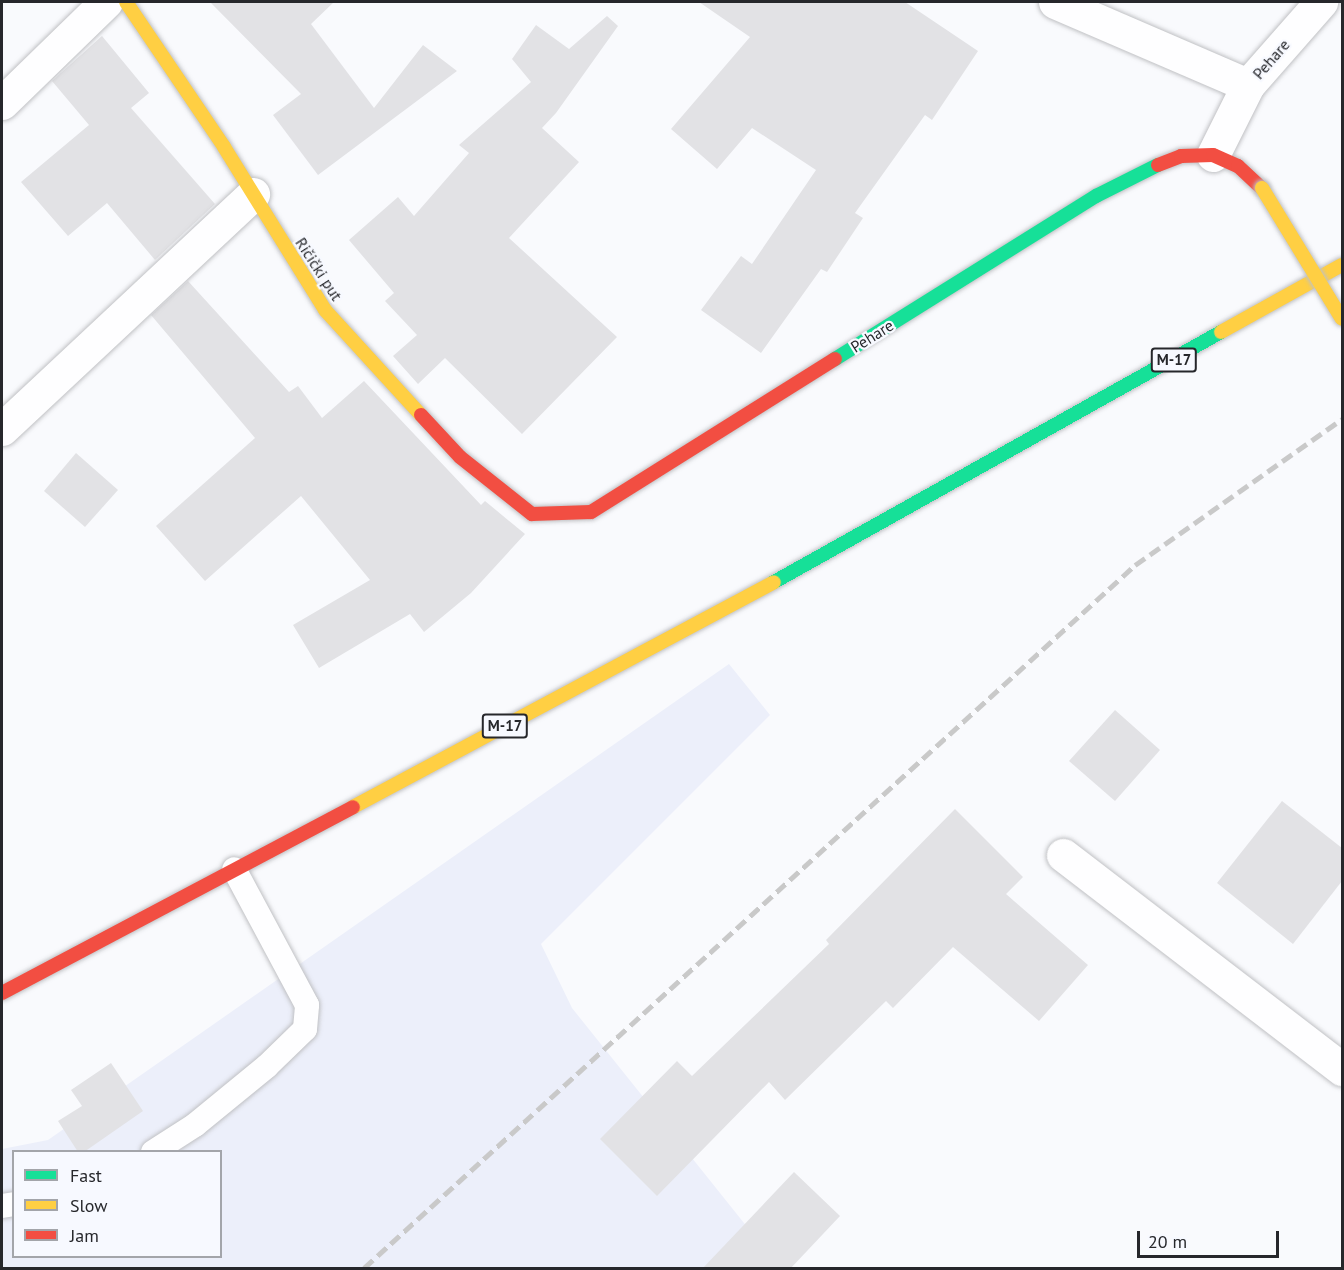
<!DOCTYPE html>
<meta charset="utf-8">
<style>
body{margin:0}
#map{position:relative;width:1344px;height:1270px;overflow:hidden;background:#f9fafd;font-family:"PT Sans",sans-serif}
div>[style]{position:absolute}
.built>*{inset:0;background:#eceffa}
.building>*{inset:0;background:#e2e2e5}
.roads{filter:drop-shadow(0 0 2px #c0c1c4) drop-shadow(0 0 2px #c0c1c4)}
.lane>*{height:24px;margin:-12px;padding:0 12px;transform-origin:12px;border-radius:12px;background:#fefeff}
.street>*{height:33px;margin:-16.5px;padding:0 16.5px;transform-origin:16.5px;border-radius:16.5px;background:#fefeff}
.fast>*{height:14px;margin:-7px;padding:0 7px;transform-origin:7px;border-radius:7px;background:#16e098}
.slow>*{height:14px;margin:-7px;padding:0 7px;transform-origin:7px;border-radius:7px;background:#ffcf43}
.jam>*{height:14px;margin:-7px;padding:0 7px;transform-origin:7px;border-radius:7px;background:#f24e42}
.rail>*{height:4.5px;margin-top:-2.25px;transform-origin:0;background:repeating-linear-gradient(90deg,#c9c9c9 0 12px,transparent 0 18px)}
.bridges{filter:drop-shadow(0 0 2px #c0c1c4) drop-shadow(0 0 2px #c0c1c4)}
.slow-bridge>*{height:14px;margin:-7px;padding:0 7px;transform-origin:7px;border-radius:7px;background:#ffcf43}
span{translate:-50% -50%;white-space:nowrap;text-align:center;line-height:1.15;-webkit-text-stroke:4.5px #f7f9ff;paint-order:stroke}
.shield-label span{padding:2px 4px;background:#f7f9ff;border:2px solid;border-radius:4px;-webkit-text-stroke-width:0}
.shield-label{font-size:15px;color:#26272b;font-weight:700}
.street-label{font-size:16px;color:#26272b}
.frame{position:absolute;inset:0;border:3px solid #26272b;pointer-events:none}
.legend{position:absolute;left:12px;top:1150px;width:210px;height:108px;box-sizing:border-box;background:#f7f9ff;border:2px solid #a3a5aa;margin:0;padding:8px 10px;list-style:none;font-size:18px;color:#26272b}
.legend li{display:flex;align-items:center;gap:12px;height:30px}
.legend b{width:30px;border:2px solid #a3a5aa}
.scale{position:absolute;left:1137px;top:1231px;width:142px;height:27px;box-sizing:border-box;border:3px solid #26272b;border-top:0;padding-left:8px;font-size:18px;line-height:21px;white-space:nowrap;color:#26272b;-webkit-text-stroke:4px #f7f9ff;paint-order:stroke}
</style>
<div id="map">
<div class="built">
<div style="clip-path:polygon(evenodd,729px 664px,770px 715px,541px 944px,572px 1008px,780px 1268px,2px 1268px,2px 1149px,48px 1140px,729px 664px,14px 1152px,220px 1152px,220px 1256px,14px 1256px,14px 1152px)"></div>
</div>
<div class="building">
<div style="clip-path:polygon(210px 2px,334px 2px,311px 24px,374px 108px,423px 45px,457px 71px,318px 175px,273px 115px,301px 94px)"></div>
<div style="clip-path:polygon(699px 2px,905px 2px,978px 51px,932px 120px,925px 115px,855px 213px,863px 218px,827px 272px,821px 269px,761px 353px,701px 310px,741px 256px,752px 264px,816px 170px,752px 128px,717px 169px,671px 129px,750px 37px)"></div>
<div style="clip-path:polygon(607px 16px,618px 26px,556px 113px,542px 128px,579px 162px,509px 238px,617px 337px,522px 434px,445px 358px,418px 384px,393px 356px,417px 335px,385px 301px,394px 293px,349px 240px,398px 197px,414px 216px,469px 153px,459px 145px,531px 82px,512px 59px,536px 25px,569px 49px)"></div>
<div style="clip-path:polygon(102px 36px,149px 93px,131px 108px,215px 204px,155px 260px,107px 203px,68px 236px,21px 182px,89px 125px,52px 81px)"></div>
<div style="clip-path:polygon(188px 281px,289px 392px,298px 386px,322px 418px,364px 381px,481px 505px,485px 501px,525px 534px,471px 593px,424px 632px,410px 614px,319px 668px,293px 625px,370px 580px,301px 496px,205px 581px,156px 526px,255px 438px,151px 315px)"></div>
<div style="clip-path:polygon(76px 453px,118px 490px,85px 527px,44px 491px)"></div>
<div style="clip-path:polygon(1115px 710px,1160px 750px,1115px 801px,1069px 761px)"></div>
<div style="clip-path:polygon(1282px 801px,1342px 848px,1342px 881px,1293px 944px,1217px 883px)"></div>
<div style="clip-path:polygon(955px 809px,1023px 877px,1006px 894px,1088px 965px,1039px 1021px,953px 947px,893px 1008px,886px 1001px,785px 1100px,769px 1082px,657px 1196px,600px 1139px,677px 1061px,692px 1076px,829px 944px,826px 940px)"></div>
<div style="clip-path:polygon(111px 1063px,143px 1111px,84px 1152px,78px 1152px,58px 1121px,82px 1106px,71px 1090px)"></div>
<div style="clip-path:polygon(794px 1172px,840px 1216px,790px 1269px,702px 1269px)"></div>
</div>
<div class="roads">
<div class="lane">
<div style="left:153px;top:1152px;width:50px;rotate:-32.7deg"></div>
<div style="left:195px;top:1125px;width:93px;rotate:-39.3deg"></div>
<div style="left:267px;top:1066px;width:53px;rotate:-44.2deg"></div>
<div style="left:305px;top:1029px;width:24px;rotate:-85deg"></div>
<div style="left:307px;top:1005px;width:154px;rotate:-118.2deg"></div>
<div style="left:2px;top:1206px;width:12px;rotate:-9deg"></div>
</div>
<div class="street">
<div style="left:1055px;top:2px;width:210px;rotate:23.3deg"></div>
<div style="left:2px;top:103px;width:145px;rotate:-44.2deg"></div>
<div style="left:1213px;top:155px;width:78px;rotate:-63.4deg"></div>
<div style="left:1248px;top:85px;width:111px;rotate:-48.7deg"></div>
<div style="left:2px;top:429px;width:344px;rotate:-43.1deg"></div>
<div style="left:1063px;top:855px;width:352px;rotate:37.5deg"></div>
</div>
<div class="fast">
<div style="left:835px;top:359px;width:308px;rotate:-32deg"></div>
<div style="left:1096px;top:196px;width:69px;rotate:-26.6deg"></div>
<div style="left:774px;top:582px;width:512px;rotate:-29.22deg"></div>
</div>
<div class="slow">
<div style="left:126px;top:2px;width:175px;rotate:55.9deg"></div>
<div style="left:224px;top:147px;width:192px;rotate:58.2deg"></div>
<div style="left:325px;top:310px;width:142px;rotate:47.6deg"></div>
<div style="left:1221px;top:332px;width:138px;rotate:-29deg"></div>
<div style="left:353px;top:807px;width:477px;rotate:-28.1deg"></div>
</div>
<div class="jam">
<div style="left:1158px;top:165px;width:25px;rotate:-21deg"></div>
<div style="left:1181px;top:156px;width:32px;rotate:-2deg"></div>
<div style="left:1213px;top:155px;width:27px;rotate:24deg"></div>
<div style="left:1238px;top:166px;width:33px;rotate:43deg"></div>
<div style="left:421px;top:415px;width:57px;rotate:47.1deg"></div>
<div style="left:460px;top:457px;width:92px;rotate:38.4deg"></div>
<div style="left:532px;top:514px;width:59px;rotate:-1.9deg"></div>
<div style="left:591px;top:512px;width:288px;rotate:-32.1deg"></div>
<div style="left:2px;top:993px;width:397px;rotate:-27.9deg"></div>
</div>
</div>
<div class="rail">
<div style="left:364px;top:1268px;width:1043px;rotate:-42.36deg"></div>
<div style="left:1135px;top:565px;width:253px;rotate:-35.2deg"></div>
</div>
<div class="bridges">
<div class="slow-bridge">
<div style="left:1262px;top:188px;width:153px;rotate:58.6deg"></div>
</div>
</div>
<div class="shield-label">
<span style="left:1174px;top:360px">M-17</span>
<span style="left:505px;top:726px">M-17</span>
</div>
<div class="street-label">
<span style="left:1271px;top:59px;rotate:-49deg">Pehare</span>
<span style="left:319px;top:269px;rotate:57deg">Ričički put</span>
<span style="left:872px;top:336px;rotate:-32deg">Pehare</span>
</div>
<div class="frame"></div>
<ul class="legend">
<li><b style="height:8px;background:#16e098"></b>Fast</li>
<li><b style="height:8px;background:#ffcf43"></b>Slow</li>
<li><b style="height:8px;background:#f24e42"></b>Jam</li>
</ul>
<div class="scale">20 m</div>
</div>
